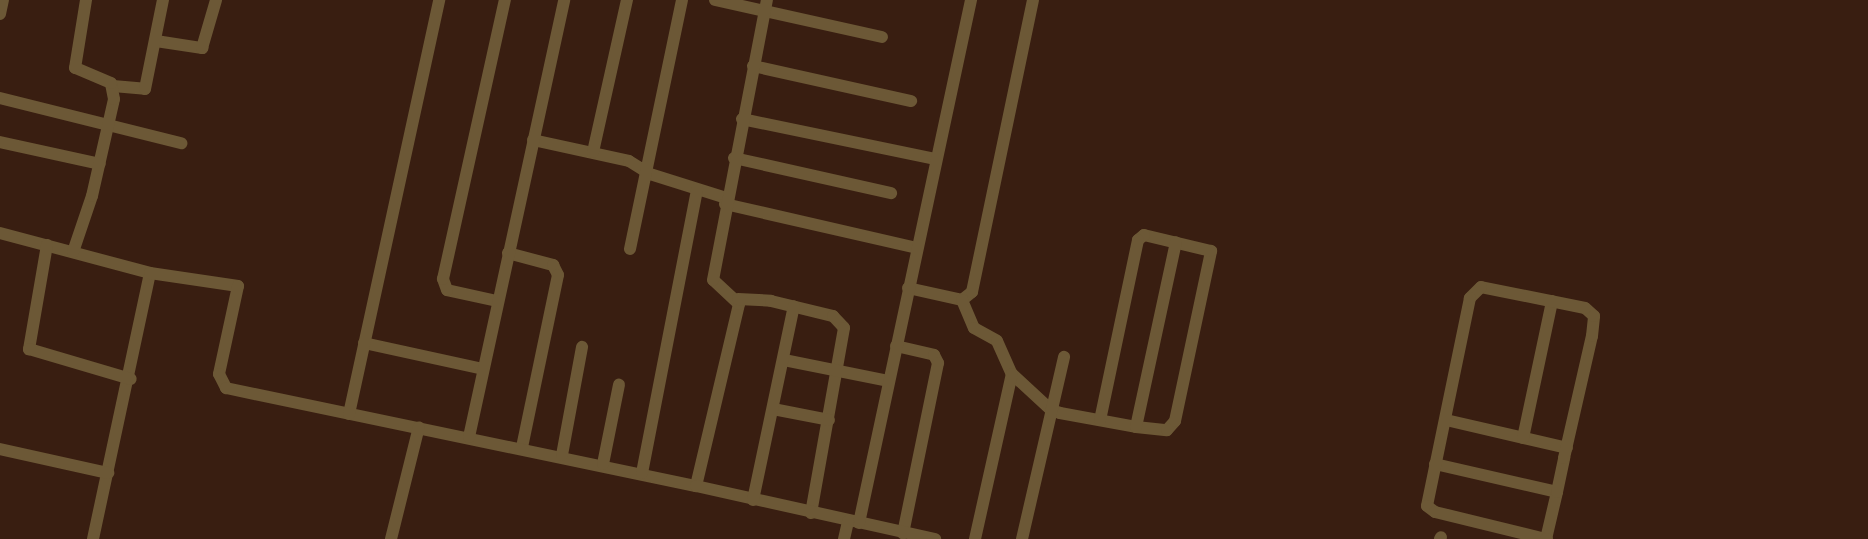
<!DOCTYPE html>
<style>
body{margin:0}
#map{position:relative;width:1868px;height:539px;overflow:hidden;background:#391e11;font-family:Signika,sans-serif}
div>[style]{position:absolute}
.minor>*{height:12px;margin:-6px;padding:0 6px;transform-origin:6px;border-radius:6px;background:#6c5836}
span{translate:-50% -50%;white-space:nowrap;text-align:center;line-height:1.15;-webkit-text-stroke:4.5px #180c06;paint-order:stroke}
</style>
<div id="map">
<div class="minor">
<div style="left:715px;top:0;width:171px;rotate:12.5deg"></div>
<div style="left:0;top:14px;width:14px;rotate:-78deg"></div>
<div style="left:156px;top:41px;width:47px;rotate:8.7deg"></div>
<div style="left:202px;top:48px;width:50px;rotate:-73.7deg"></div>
<div style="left:753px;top:66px;width:162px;rotate:12.5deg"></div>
<div style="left:113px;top:86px;width:32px;rotate:5deg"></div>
<div style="left:145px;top:89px;width:91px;rotate:-78.6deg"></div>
<div style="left:0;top:98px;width:187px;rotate:14deg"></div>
<div style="left:742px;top:119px;width:198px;rotate:11.7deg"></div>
<div style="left:533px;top:140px;width:98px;rotate:12.3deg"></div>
<div style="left:629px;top:161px;width:25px;rotate:32deg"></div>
<div style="left:650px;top:174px;width:80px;rotate:17.5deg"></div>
<div style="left:0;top:142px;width:102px;rotate:12.4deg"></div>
<div style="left:593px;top:152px;width:156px;rotate:-77.4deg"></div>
<div style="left:734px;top:158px;width:161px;rotate:12.6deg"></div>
<div style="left:725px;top:204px;width:197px;rotate:12.9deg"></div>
<div style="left:0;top:233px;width:155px;rotate:14.9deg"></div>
<div style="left:150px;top:273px;width:272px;rotate:102.1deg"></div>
<div style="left:47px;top:245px;width:106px;rotate:99.8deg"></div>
<div style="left:29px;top:349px;width:106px;rotate:16.4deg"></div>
<div style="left:630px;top:249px;width:254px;rotate:-78.2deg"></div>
<div style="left:73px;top:252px;width:59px;rotate:-71.3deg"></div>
<div style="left:92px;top:196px;width:99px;rotate:-77.2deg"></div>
<div style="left:114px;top:99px;width:16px;rotate:-101deg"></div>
<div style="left:111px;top:83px;width:39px;rotate:-157deg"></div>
<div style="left:75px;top:68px;width:69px;rotate:-80.8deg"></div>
<div style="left:508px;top:253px;width:47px;rotate:14.9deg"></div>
<div style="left:553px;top:265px;width:11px;rotate:63deg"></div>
<div style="left:558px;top:275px;width:176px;rotate:101.8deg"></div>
<div style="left:150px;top:273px;width:89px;rotate:8.4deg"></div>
<div style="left:238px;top:286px;width:90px;rotate:102.2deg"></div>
<div style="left:219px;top:374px;width:16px;rotate:63deg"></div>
<div style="left:226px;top:388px;width:480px;rotate:11.8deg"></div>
<div style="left:696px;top:486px;width:187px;rotate:-76.7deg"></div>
<div style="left:739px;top:304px;width:35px;rotate:-137deg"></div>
<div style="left:713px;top:280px;width:285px;rotate:-79.1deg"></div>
<div style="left:908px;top:288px;width:55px;rotate:12.5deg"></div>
<div style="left:962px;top:300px;width:13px;rotate:-39deg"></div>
<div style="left:972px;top:292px;width:298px;rotate:-78.2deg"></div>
<div style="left:738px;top:299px;width:33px;rotate:3deg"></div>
<div style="left:771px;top:301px;width:64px;rotate:13.6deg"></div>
<div style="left:833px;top:316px;width:16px;rotate:47deg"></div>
<div style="left:844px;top:328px;width:188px;rotate:100.1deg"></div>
<div style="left:962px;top:300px;width:30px;rotate:67deg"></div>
<div style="left:974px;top:328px;width:26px;rotate:29deg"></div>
<div style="left:997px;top:341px;width:36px;rotate:66deg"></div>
<div style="left:1012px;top:374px;width:53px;rotate:42.7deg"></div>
<div style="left:1051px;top:410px;width:9px;rotate:18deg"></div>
<div style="left:1060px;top:413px;width:77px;rotate:10.4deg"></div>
<div style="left:1136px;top:427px;width:31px;rotate:6deg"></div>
<div style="left:1167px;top:430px;width:12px;rotate:-48deg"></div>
<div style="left:1175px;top:421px;width:174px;rotate:-78deg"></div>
<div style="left:1211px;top:251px;width:69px;rotate:-166.6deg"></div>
<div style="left:1144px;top:235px;width:8px;rotate:140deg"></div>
<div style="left:1138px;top:240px;width:184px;rotate:101.9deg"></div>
<div style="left:497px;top:301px;width:51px;rotate:-167.6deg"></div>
<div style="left:447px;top:290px;width:12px;rotate:-110deg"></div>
<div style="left:443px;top:279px;width:286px;rotate:-77.5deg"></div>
<div style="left:364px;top:343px;width:122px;rotate:12.3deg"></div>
<div style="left:896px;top:346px;width:39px;rotate:13deg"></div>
<div style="left:934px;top:355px;width:9px;rotate:63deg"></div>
<div style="left:938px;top:363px;width:174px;rotate:101.6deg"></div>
<div style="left:784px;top:360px;width:106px;rotate:11.4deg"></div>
<div style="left:773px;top:409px;width:57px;rotate:11.1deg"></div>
<div style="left:349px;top:414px;width:424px;rotate:-77.7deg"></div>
<div style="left:1446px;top:420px;width:124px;rotate:13deg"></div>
<div style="left:1136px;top:427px;width:189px;rotate:-77.8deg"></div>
<div style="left:469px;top:437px;width:447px;rotate:-77.7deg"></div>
<div style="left:1523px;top:438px;width:140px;rotate:-78deg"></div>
<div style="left:0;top:449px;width:111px;rotate:12.5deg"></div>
<div style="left:562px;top:455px;width:110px;rotate:-79.5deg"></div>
<div style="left:603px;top:464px;width:81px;rotate:-78.6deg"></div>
<div style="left:1435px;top:464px;width:125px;rotate:12.9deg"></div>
<div style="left:642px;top:473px;width:289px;rotate:-79deg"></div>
<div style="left:696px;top:486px;width:245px;rotate:12.5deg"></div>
<div style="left:753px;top:500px;width:198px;rotate:-78.1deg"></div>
<div style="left:859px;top:523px;width:535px;rotate:-77.91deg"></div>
<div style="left:391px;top:539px;width:115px;rotate:-76deg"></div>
<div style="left:844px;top:539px;width:18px;rotate:-77deg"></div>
<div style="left:975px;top:539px;width:169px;rotate:-77.4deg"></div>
<div style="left:1022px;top:539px;width:187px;rotate:-77deg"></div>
<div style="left:1440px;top:539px;width:2px;rotate:-63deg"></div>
<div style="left:1546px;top:539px;width:48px;rotate:-76.8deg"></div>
<div style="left:1557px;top:492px;width:35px;rotate:-78deg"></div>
<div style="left:1564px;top:458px;width:125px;rotate:-77.1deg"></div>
<div style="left:1592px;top:336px;width:20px;rotate:-84deg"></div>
<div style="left:1594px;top:316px;width:12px;rotate:-138deg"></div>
<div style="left:1585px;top:308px;width:106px;rotate:-168.6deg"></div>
<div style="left:1481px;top:287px;width:16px;rotate:135deg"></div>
<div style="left:1470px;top:298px;width:212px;rotate:101.7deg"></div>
<div style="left:1427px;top:506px;width:10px;rotate:37deg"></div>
<div style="left:1435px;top:512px;width:114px;rotate:13.7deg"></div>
<div style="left:1546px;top:539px;width:1px"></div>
</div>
</div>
